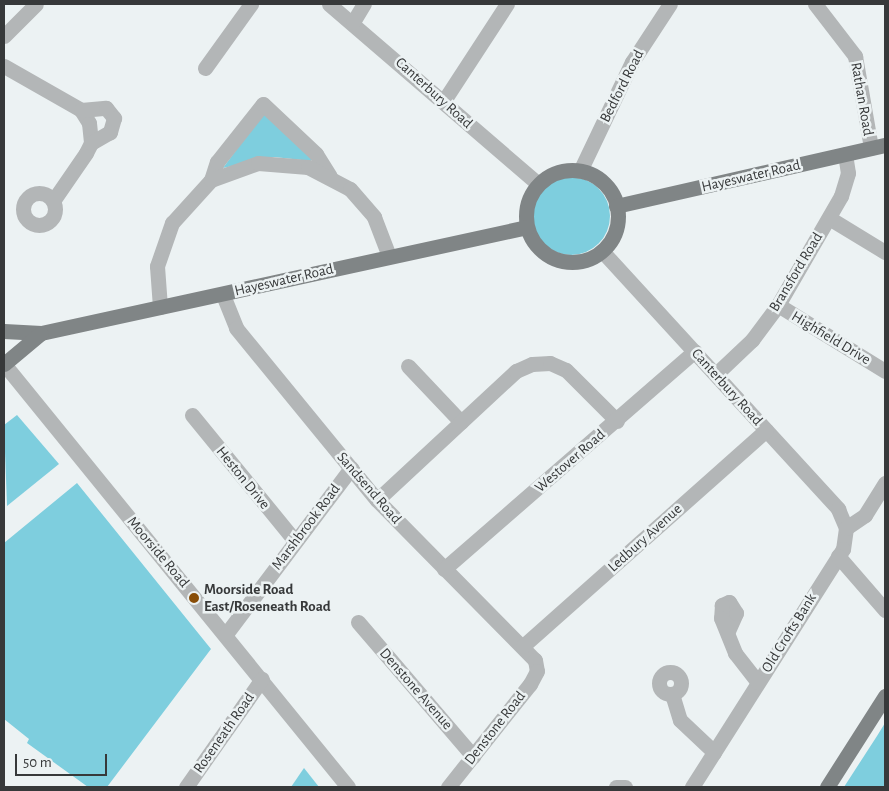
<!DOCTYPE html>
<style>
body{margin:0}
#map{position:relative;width:889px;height:791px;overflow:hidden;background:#ecf2f3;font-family:"Alegreya Sans",sans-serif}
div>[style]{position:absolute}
.green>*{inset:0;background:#7ecede}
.round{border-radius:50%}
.minor>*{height:15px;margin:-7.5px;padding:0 7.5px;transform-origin:7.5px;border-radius:7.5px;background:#b3b6b7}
.minor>.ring{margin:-7.5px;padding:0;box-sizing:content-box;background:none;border:15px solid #b3b6b7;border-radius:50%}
.major>*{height:15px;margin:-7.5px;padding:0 7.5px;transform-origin:7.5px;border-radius:7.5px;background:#808586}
.major>.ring{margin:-7.5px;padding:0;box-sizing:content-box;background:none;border:15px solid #808586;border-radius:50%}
.dots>*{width:14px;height:14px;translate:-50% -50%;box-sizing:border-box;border:2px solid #ecf2f3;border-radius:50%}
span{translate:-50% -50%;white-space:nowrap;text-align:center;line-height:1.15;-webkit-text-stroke:5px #ecf2f3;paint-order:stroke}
.street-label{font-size:15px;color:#37393a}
.poi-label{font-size:15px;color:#37393a;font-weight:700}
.left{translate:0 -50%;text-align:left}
.frame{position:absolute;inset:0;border:5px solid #37393a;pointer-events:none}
.scale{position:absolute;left:15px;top:754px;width:92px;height:22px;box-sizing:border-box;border:2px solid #37393a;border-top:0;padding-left:6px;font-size:15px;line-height:18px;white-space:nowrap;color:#37393a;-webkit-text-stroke:4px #ecf2f3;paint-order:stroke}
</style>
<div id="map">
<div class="green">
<div style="clip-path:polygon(264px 112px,312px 156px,311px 161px,274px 157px,223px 168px)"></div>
<div class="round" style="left:532px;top:177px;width:78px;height:78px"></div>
<div style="clip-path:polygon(17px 415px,59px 464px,7px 506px,4px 425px)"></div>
<div style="clip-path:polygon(77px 483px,211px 649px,107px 787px,88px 787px,27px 743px,29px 739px,4px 719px,4px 543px)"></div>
<div style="clip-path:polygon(885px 723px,885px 787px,844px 787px,877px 736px)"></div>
<div style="clip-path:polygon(304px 768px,319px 787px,291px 787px)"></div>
</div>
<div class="minor">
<div style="left:329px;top:4px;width:276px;rotate:40.7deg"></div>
<div style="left:815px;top:4px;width:66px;rotate:52.4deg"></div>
<div style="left:855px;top:56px;width:93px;rotate:80.1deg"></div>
<div style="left:353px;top:22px;width:21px;rotate:-59deg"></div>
<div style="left:4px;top:36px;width:45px;rotate:-45deg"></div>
<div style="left:4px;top:66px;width:89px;rotate:29.7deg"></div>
<div style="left:81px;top:110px;width:15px;rotate:58deg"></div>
<div style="left:89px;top:123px;width:20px;rotate:84deg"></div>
<div style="left:91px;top:143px;width:11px;rotate:117deg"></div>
<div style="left:86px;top:153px;width:58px;rotate:124.5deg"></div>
<div style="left:205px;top:68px;width:79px;rotate:-54.3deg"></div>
<div style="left:443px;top:102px;width:117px;rotate:-56.9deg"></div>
<div style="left:81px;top:110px;width:25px;rotate:-5deg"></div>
<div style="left:106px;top:108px;width:13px;rotate:51deg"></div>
<div style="left:114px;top:118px;width:15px;rotate:106deg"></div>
<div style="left:110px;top:132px;width:22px;rotate:150deg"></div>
<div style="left:580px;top:171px;width:121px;rotate:-64.5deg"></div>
<div style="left:632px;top:62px;width:69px;rotate:-56.8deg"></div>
<div style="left:211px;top:180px;width:19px;rotate:-72deg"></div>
<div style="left:217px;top:162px;width:74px;rotate:-51.6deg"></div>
<div style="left:263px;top:104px;width:73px;rotate:43.3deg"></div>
<div style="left:316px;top:154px;width:26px;rotate:58deg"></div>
<div class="ring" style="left:23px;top:193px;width:17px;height:17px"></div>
<div style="left:829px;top:218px;width:66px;rotate:31.3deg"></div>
<div style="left:602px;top:251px;width:350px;rotate:47.5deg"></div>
<div style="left:838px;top:509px;width:21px;rotate:67deg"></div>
<div style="left:846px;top:528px;width:21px;rotate:98deg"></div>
<div style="left:843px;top:549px;width:282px;rotate:122.4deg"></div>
<div style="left:223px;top:295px;width:35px;rotate:68deg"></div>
<div style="left:236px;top:328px;width:222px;rotate:50.7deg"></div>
<div style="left:377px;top:500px;width:225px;rotate:45.4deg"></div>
<div style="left:535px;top:660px;width:11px;rotate:80deg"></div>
<div style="left:537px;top:671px;width:15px;rotate:118deg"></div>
<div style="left:530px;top:684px;width:132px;rotate:128.5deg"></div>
<div style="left:778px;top:305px;width:126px;rotate:31.7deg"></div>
<div style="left:160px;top:307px;width:41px;rotate:-94.2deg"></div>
<div style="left:157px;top:266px;width:46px;rotate:-70.8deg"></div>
<div style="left:172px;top:223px;width:58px;rotate:-47.8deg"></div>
<div style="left:211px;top:180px;width:50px;rotate:-19.9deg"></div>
<div style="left:258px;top:163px;width:50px;rotate:4.6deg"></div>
<div style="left:308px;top:167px;width:47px;rotate:27.6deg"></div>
<div style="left:350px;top:189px;width:37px;rotate:49deg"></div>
<div style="left:374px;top:217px;width:42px;rotate:69deg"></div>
<div style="left:4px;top:364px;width:545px;rotate:50.88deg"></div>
<div style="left:408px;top:366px;width:77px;rotate:46.6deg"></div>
<div style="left:716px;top:374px;width:50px;rotate:-43.4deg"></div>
<div style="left:752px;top:340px;width:44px;rotate:-53.4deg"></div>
<div style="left:778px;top:305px;width:126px;rotate:-60deg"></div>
<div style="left:841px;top:196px;width:24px;rotate:-73deg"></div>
<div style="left:848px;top:173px;width:19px;rotate:-99deg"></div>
<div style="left:192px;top:415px;width:163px;rotate:50.7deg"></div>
<div style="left:377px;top:500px;width:190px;rotate:-42.9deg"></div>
<div style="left:516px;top:371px;width:17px;rotate:-24deg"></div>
<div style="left:532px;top:364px;width:18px;rotate:-3deg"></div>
<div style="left:550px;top:363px;width:17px;rotate:24deg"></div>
<div style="left:566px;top:370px;width:72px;rotate:45deg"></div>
<div style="left:846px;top:528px;width:23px;rotate:-34deg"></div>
<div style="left:865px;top:515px;width:38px;rotate:-58deg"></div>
<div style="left:838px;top:556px;width:72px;rotate:49deg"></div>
<div style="left:444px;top:569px;width:332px;rotate:-41deg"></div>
<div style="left:358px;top:622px;width:177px;rotate:49.4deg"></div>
<div style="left:728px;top:631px;width:20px;rotate:-66deg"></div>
<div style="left:736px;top:613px;width:13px;rotate:-122deg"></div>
<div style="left:729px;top:602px;width:8px;rotate:157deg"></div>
<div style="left:722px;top:605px;width:13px;rotate:94deg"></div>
<div style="left:721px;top:618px;width:38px;rotate:68deg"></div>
<div style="left:735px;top:653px;width:37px;rotate:52deg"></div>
<div style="left:226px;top:634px;width:208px;rotate:-53deg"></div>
<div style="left:523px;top:646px;width:325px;rotate:-41.6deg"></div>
<div class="ring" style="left:659px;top:672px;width:7px;height:7px"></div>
<div style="left:672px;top:694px;width:27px;rotate:73deg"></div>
<div style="left:680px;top:720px;width:47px;rotate:43.3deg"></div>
<div style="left:186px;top:787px;width:132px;rotate:-54.9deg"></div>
<div style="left:616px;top:787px;width:9px"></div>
</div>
<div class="major">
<div class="ring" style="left:526px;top:170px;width:77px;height:77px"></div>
<div style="left:616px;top:206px;width:276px;rotate:-12.8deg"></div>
<div style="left:4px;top:331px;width:37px;rotate:3deg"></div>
<div style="left:41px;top:333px;width:497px;rotate:-12.3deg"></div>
<div style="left:4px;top:364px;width:48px;rotate:-40deg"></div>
<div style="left:827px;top:787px;width:108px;rotate:-57.5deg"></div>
</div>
<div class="dots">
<div style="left:194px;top:598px;background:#884d07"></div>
</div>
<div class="street-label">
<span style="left:622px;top:86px;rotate:-63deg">Bedford Road</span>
<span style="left:434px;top:93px;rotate:42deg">Canterbury Road</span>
<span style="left:862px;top:99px;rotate:80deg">Rathan Road</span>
<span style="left:751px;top:176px;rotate:-13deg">Hayeswater Road</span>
<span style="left:796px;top:272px;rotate:-59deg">Bransford Road</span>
<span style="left:284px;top:280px;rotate:-13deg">Hayeswater Road</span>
<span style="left:831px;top:338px;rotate:31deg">Highfield Drive</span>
<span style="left:727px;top:387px;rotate:48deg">Canterbury Road</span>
<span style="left:570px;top:461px;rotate:-41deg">Westover Road</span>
<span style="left:243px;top:478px;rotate:51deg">Heston Drive</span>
<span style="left:369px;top:488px;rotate:49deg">Sandsend Road</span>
<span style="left:306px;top:527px;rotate:-53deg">Marshbrook Road</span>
<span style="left:645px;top:538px;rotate:-42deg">Ledbury Avenue</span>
<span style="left:158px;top:552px;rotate:50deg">Moorside Road</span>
<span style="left:789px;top:633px;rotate:-58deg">Old Crofts Bank</span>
<span style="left:416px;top:689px;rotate:49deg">Denstone Avenue</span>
<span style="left:495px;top:728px;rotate:-52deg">Denstone Road</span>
<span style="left:224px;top:733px;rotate:-55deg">Roseneath Road</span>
</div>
<div class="poi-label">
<span class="left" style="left:204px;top:598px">Moorside Road<br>East/Roseneath Road</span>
</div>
<div class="frame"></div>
<div class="scale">50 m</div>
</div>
